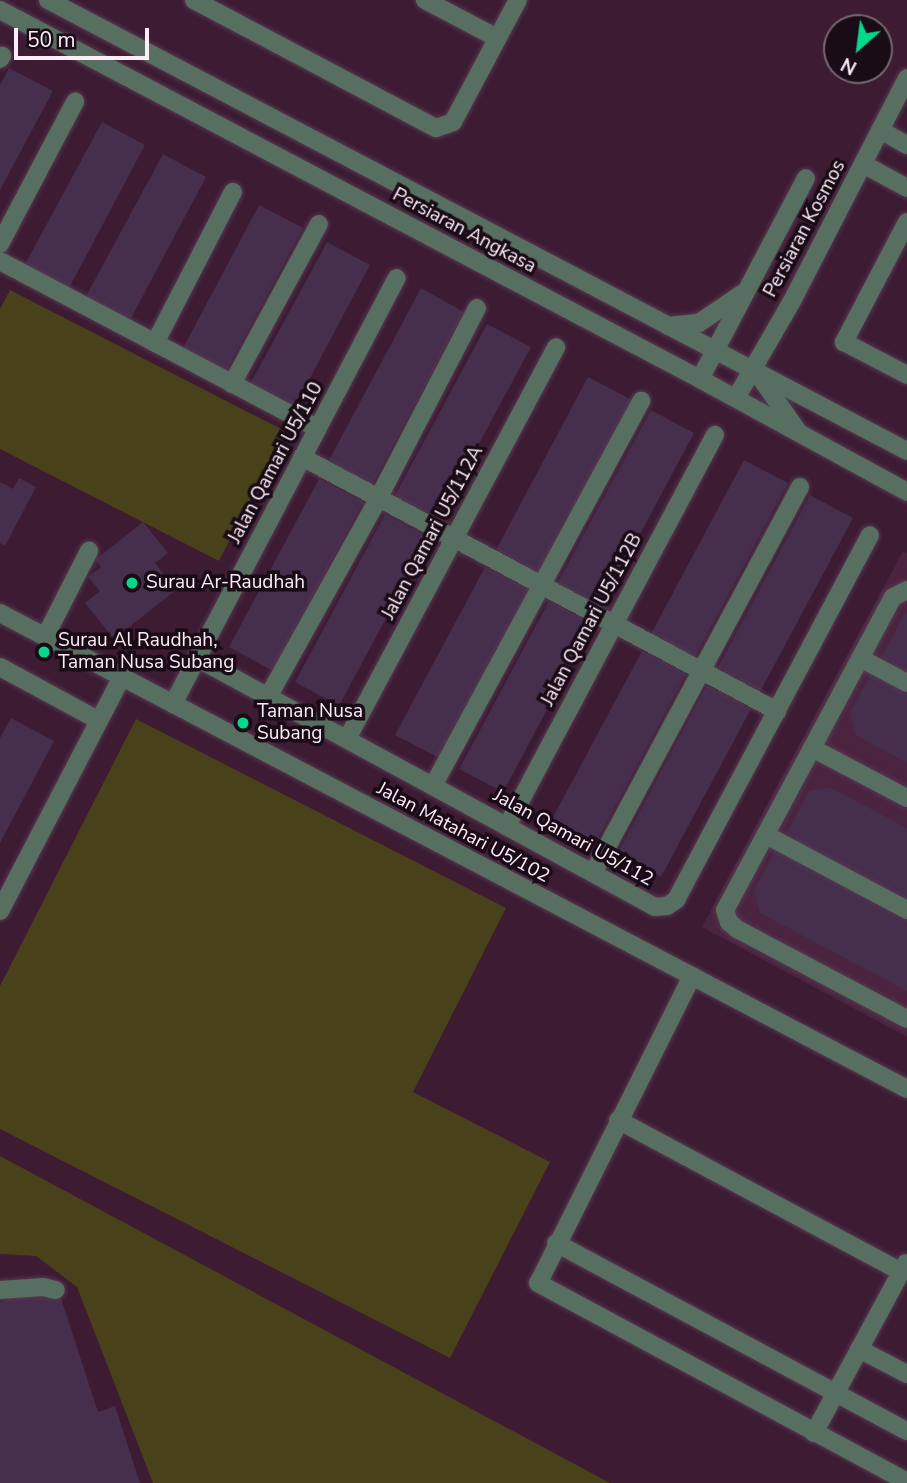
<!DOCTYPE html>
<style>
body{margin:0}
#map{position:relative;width:907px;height:1483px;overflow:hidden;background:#3c1b33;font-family:"Nunito Sans",sans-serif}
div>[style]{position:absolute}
.built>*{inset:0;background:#4b2440}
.green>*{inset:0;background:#48411a}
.building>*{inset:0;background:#462e4d}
.roads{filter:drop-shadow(0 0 2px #57384f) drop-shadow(0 0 2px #57384f)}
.minor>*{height:18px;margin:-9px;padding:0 9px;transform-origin:9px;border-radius:9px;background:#566f60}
.dots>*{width:19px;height:19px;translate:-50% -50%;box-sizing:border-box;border:4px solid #1a0c16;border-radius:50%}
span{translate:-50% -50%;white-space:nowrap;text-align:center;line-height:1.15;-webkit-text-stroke:7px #1a0c16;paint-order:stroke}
.street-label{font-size:19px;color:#feedf8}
.poi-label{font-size:19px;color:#feedf8}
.left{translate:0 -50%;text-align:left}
.north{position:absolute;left:823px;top:14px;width:70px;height:70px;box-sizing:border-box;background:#1a0c16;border:2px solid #756670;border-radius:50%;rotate:208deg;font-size:19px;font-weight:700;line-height:28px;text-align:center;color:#feedf8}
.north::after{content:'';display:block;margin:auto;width:24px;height:32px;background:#03d98b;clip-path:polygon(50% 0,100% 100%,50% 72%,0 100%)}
.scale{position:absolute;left:14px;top:28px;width:135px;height:32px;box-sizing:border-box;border:4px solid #feedf8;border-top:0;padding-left:9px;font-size:21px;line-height:24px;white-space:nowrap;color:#feedf8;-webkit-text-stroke:5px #1a0c16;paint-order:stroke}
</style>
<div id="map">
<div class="built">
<div style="clip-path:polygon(903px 551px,907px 553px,907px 1037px,702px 927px)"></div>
</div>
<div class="green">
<div style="clip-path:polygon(10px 290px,285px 431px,219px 561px,0 449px,0 309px)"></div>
<div style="clip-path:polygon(136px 719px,506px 908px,413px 1092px,550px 1162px,450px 1358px,0 1129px,0 986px)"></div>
<div style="clip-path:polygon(0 1156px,610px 1483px,153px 1483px,77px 1287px,36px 1256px,0 1254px)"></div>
</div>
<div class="building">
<div style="clip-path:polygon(9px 68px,53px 91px,0 190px,0 85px)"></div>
<div style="clip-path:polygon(102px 122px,145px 145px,68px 290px,24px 266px)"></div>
<div style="clip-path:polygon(163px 154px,206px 177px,129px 322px,85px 298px)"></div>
<div style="clip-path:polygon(259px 205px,303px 228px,225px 373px,182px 350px)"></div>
<div style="clip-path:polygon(327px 242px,370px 265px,293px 410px,249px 386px)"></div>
<div style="clip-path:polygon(421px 288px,464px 312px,372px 485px,328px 462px)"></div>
<div style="clip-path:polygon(487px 324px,531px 347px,438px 520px,394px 497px)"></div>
<div style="clip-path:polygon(588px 377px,632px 400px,539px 574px,496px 550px)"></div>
<div style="clip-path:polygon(651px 410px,694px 433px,601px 607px,557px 584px)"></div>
<div style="clip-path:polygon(744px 460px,788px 483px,695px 657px,651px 634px)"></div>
<div style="clip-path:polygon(19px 478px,36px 487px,5px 546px,0 543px,0 482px,13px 489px)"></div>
<div style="clip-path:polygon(319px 479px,363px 502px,273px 671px,229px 647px)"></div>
<div style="clip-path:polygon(810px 495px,853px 518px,760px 692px,717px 669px)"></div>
<div style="clip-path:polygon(385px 514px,429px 538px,339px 706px,295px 682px)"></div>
<div style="clip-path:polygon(143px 522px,168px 553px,155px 563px,176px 590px,114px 639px,85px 603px,100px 591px,88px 577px,101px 567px,95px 560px)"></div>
<div style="clip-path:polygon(485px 567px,529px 590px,439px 758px,395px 735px)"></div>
<div style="clip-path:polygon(549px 601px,593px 624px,503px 792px,459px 769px)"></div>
<div style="clip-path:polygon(905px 613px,907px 613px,907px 672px,881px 658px)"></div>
<div style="clip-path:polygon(642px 651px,686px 674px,596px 842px,552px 819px)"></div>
<div style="clip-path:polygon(872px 671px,907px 690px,907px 763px,856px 735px,850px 713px)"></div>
<div style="clip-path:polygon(707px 685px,751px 709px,661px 877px,618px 853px)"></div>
<div style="clip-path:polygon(11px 718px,54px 741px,0 843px,0 738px)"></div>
<div style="clip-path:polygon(829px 787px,907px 828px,907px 901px,785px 836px,809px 791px)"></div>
<div style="clip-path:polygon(776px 849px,907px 918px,907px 991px,760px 913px,754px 890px)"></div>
<div style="clip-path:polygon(30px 1293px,61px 1298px,98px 1412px,115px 1406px,140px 1483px,0 1483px,0 1302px)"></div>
</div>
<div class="roads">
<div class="minor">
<div style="left:48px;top:0;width:970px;rotate:27.7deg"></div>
<div style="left:194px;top:0;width:274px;rotate:27.9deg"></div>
<div style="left:436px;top:128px;width:18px;rotate:-19deg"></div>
<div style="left:453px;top:122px;width:138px;rotate:-62deg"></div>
<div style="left:425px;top:0;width:81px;rotate:27.8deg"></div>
<div style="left:0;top:10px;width:791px;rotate:27.8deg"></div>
<div style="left:700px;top:379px;width:236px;rotate:28.6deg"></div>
<div style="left:0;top:59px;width:4px;rotate:-56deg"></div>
<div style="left:880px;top:130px;width:31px;rotate:29deg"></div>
<div style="left:863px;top:164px;width:50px;rotate:28.6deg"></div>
<div style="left:907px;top:222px;width:136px;rotate:117.7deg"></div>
<div style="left:844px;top:342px;width:71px;rotate:27.6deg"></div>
<div style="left:0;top:244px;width:161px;rotate:-62.2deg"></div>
<div style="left:0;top:261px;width:358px;rotate:27.8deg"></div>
<div style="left:668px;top:326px;width:31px;rotate:-6deg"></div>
<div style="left:699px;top:323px;width:53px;rotate:-34.3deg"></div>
<div style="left:155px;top:343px;width:170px;rotate:-62.7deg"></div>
<div style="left:755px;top:370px;width:73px;rotate:55deg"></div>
<div style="left:700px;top:379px;width:227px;rotate:-62.2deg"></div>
<div style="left:232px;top:384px;width:182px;rotate:-61.5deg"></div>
<div style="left:736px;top:398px;width:112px;rotate:-60deg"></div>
<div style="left:792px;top:301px;width:251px;rotate:-62.7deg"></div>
<div style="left:302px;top:457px;width:539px;rotate:28.14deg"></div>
<div style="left:907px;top:590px;width:16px;rotate:153deg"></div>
<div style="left:893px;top:597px;width:355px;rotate:118.2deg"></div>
<div style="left:725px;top:910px;width:13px;rotate:72deg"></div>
<div style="left:729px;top:922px;width:11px;rotate:41deg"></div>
<div style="left:737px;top:929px;width:192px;rotate:27.9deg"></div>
<div style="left:0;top:613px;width:1024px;rotate:27.69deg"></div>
<div style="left:45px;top:637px;width:97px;rotate:-62.9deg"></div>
<div style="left:197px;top:658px;width:521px;rotate:28.53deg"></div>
<div style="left:655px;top:907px;width:12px;rotate:-5deg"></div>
<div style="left:667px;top:906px;width:11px;rotate:-34deg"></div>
<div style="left:676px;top:900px;width:413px;rotate:-62deg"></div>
<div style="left:860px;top:658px;width:53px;rotate:28deg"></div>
<div style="left:0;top:667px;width:111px;rotate:28.4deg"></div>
<div style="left:268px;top:697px;width:227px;rotate:-60.9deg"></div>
<div style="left:378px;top:499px;width:215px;rotate:-62.6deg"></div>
<div style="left:173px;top:704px;width:481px;rotate:-62.3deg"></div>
<div style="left:347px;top:739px;width:444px;rotate:-61.9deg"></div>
<div style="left:812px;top:748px;width:107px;rotate:27.8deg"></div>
<div style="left:433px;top:786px;width:438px;rotate:-61.6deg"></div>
<div style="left:507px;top:826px;width:443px;rotate:-62deg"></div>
<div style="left:766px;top:835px;width:160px;rotate:28deg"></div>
<div style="left:593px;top:873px;width:438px;rotate:-61.8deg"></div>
<div style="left:0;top:911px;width:264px;rotate:-62.5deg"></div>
<div style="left:692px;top:976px;width:343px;rotate:116.6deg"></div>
<div style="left:538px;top:1283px;width:419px;rotate:28.3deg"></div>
<div style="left:618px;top:1120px;width:321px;rotate:28.2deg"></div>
<div style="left:556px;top:1243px;width:398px;rotate:28.2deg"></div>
<div style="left:0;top:1290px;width:43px;rotate:-4deg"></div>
<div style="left:43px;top:1287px;width:13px;rotate:13deg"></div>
<div style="left:859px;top:1349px;width:54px;rotate:27.5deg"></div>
<div style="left:814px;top:1433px;width:193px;rotate:-61.6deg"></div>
</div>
</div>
<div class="dots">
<div style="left:132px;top:583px;background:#03d98b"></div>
<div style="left:44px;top:652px;background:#03d98b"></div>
<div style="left:243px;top:723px;background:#03d98b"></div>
</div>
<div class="street-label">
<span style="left:805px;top:229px;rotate:-62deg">Persiaran Kosmos</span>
<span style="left:464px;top:231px;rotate:28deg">Persiaran Angkasa</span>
<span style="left:276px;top:463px;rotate:-62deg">Jalan Qamari U5/110</span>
<span style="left:433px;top:533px;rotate:-62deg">Jalan Qamari U5/112A</span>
<span style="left:592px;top:620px;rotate:-62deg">Jalan Qamari U5/112B</span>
<span style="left:463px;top:833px;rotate:28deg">Jalan Matahari U5/102</span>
<span style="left:573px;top:838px;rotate:29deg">Jalan Qamari U5/112</span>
</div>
<div class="poi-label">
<span class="left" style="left:146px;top:583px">Surau Ar-Raudhah</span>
<span class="left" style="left:58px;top:652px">Surau Al Raudhah,<br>Taman Nusa Subang</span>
<span class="left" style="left:257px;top:723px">Taman Nusa<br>Subang</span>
</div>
<div class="north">N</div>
<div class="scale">50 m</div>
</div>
